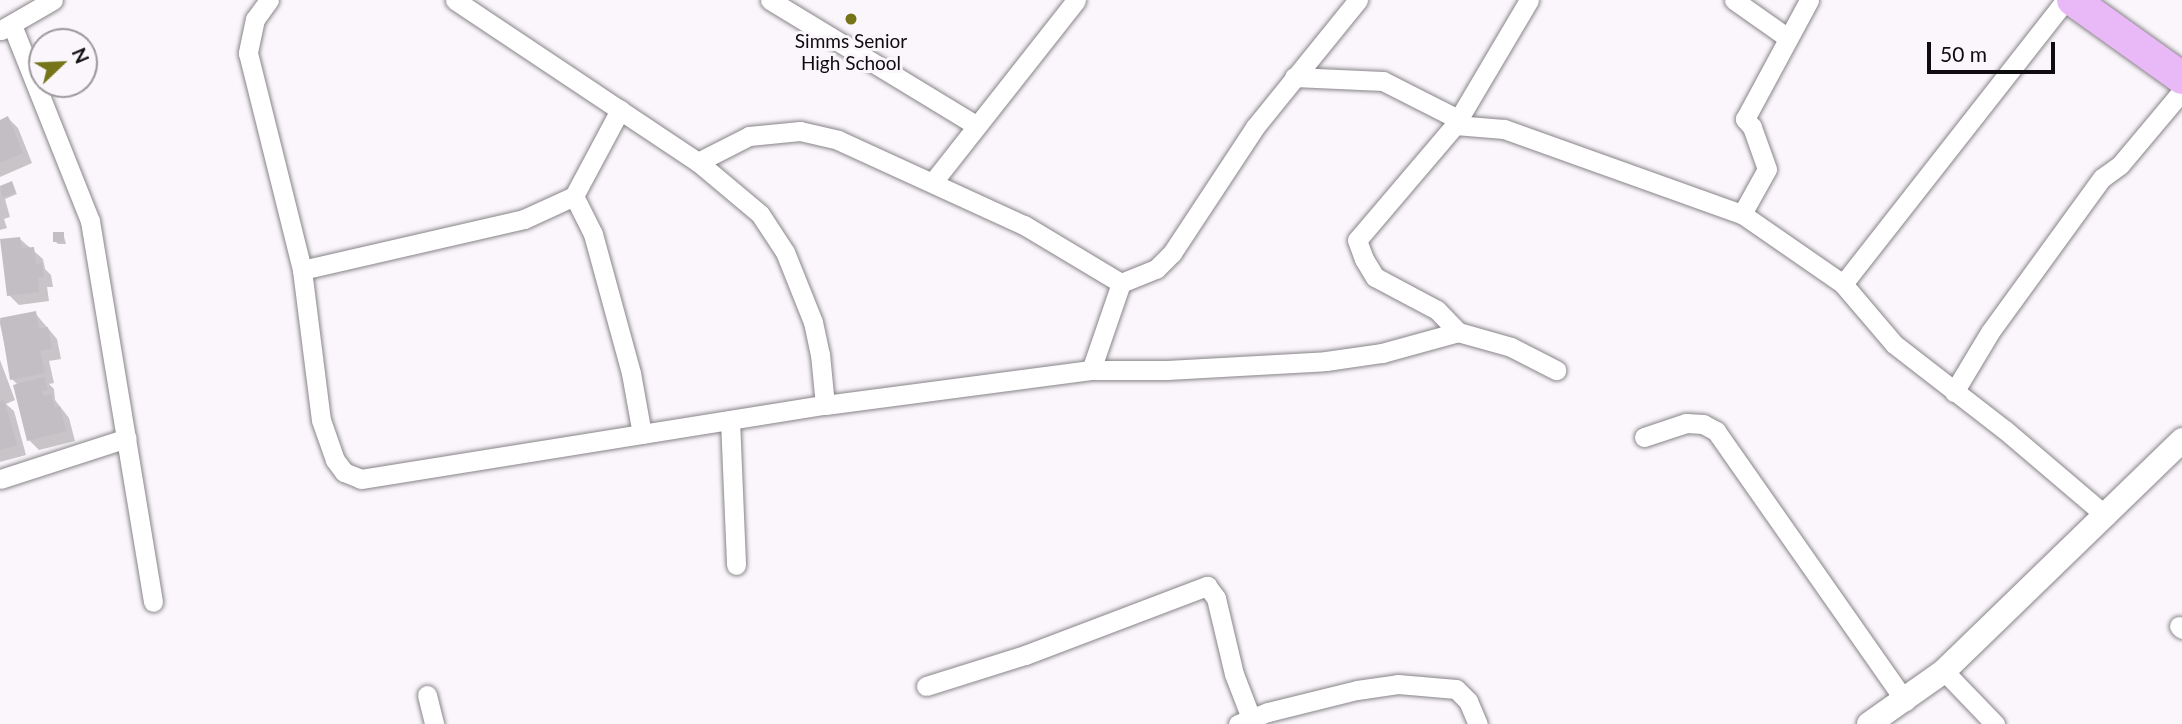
<!DOCTYPE html>
<style>
body{margin:0}
#map{position:relative;width:2182px;height:724px;overflow:hidden;background:#faf6fb;font-family:Lato,sans-serif}
div>[style]{position:absolute}
.shadow>*{inset:0;background:#0003}
.building>*{inset:0;background:#c2bec3}
.roads{filter:drop-shadow(0 0 2px #878488) drop-shadow(0 0 2px #878488)}
.minor>*{height:19px;margin:-9.5px;padding:0 9.5px;transform-origin:9.5px;border-radius:9.5px;background:#fff}
.tertiary>*{height:24px;margin:-12px;padding:0 12px;transform-origin:12px;border-radius:12px;background:#fff}
.primary>*{height:32px;margin:-16px;padding:0 16px;transform-origin:16px;border-radius:16px;background:#e9b8f7}
.dots>*{width:19px;height:19px;translate:-50% -50%;box-sizing:border-box;border:4px solid #faf6fb;border-radius:50%}
span{translate:-50% -50%;white-space:nowrap;text-align:center;line-height:1.15;-webkit-text-stroke:6px #faf6fb;paint-order:stroke}
.poi-label{font-size:19px;color:#0e0c0e}
.north{position:absolute;left:28px;top:28px;width:70px;height:70px;box-sizing:border-box;background:#faf6fb;border:2px solid #9c989c;border-radius:50%;rotate:67deg;font-size:19px;font-weight:700;line-height:28px;text-align:center;color:#0e0c0e}
.north::after{content:'';display:block;margin:auto;width:24px;height:32px;background:#757419;clip-path:polygon(50% 0,100% 100%,50% 72%,0 100%)}
.scale{position:absolute;left:1927px;top:42px;width:128px;height:32px;box-sizing:border-box;border:4px solid #0e0c0e;border-top:0;padding-left:9px;font-size:21px;line-height:24px;white-space:nowrap;color:#0e0c0e;-webkit-text-stroke:5px #faf6fb;paint-order:stroke}
</style>
<div id="map">
<div class="shadow">
<div style="clip-path:polygon(8px 118px,18px 128px,32px 163px,0 177px,0 122px)"></div>
<div style="clip-path:polygon(11px 184px,17px 194px,5px 199px,10px 217px,4px 219px,7px 228px,0 230px,0 186px)"></div>
<div style="clip-path:polygon(63px 233px,66px 244px,58px 244px,55px 241px)"></div>
<div style="clip-path:polygon(20px 239px,43px 259px,45px 269px,51px 275px,53px 287px,47px 287px,49px 301px,19px 305px,9px 295px)"></div>
<div style="clip-path:polygon(35px 313px,57px 339px,61px 359px,49px 361px,54px 383px,49px 384px,54px 389px,55px 400px,69px 418px,75px 441px,39px 450px,29px 440px,18px 385px,12px 379px,0 324px,0 320px)"></div>
<div style="clip-path:polygon(0 360px,15px 400px,6px 404px,14px 411px,26px 455px,0 462px)"></div>
</div>
<div class="building">
<div style="clip-path:polygon(8px 116px,23px 153px,0 163px,0 120px)"></div>
<div style="clip-path:polygon(12px 181px,16px 192px,3px 197px,0 186px)"></div>
<div style="clip-path:polygon(53px 232px,64px 232px,64px 242px,53px 242px)"></div>
<div style="clip-path:polygon(20px 237px,22px 248px,34px 247px,36px 264px,42px 263px,44px 277px,38px 278px,39px 292px,7px 296px,0 239px)"></div>
<div style="clip-path:polygon(36px 311px,39px 329px,48px 327px,52px 349px,40px 351px,45px 373px,10px 380px,0 318px)"></div>
<div style="clip-path:polygon(44px 377px,48px 390px,42px 391px,44px 396px,51px 394px,55px 408px,60px 406px,66px 431px,27px 441px,13px 385px)"></div>
<div style="clip-path:polygon(4px 400px,17px 445px,0 450px,0 401px)"></div>
</div>
<div class="roads">
<div class="minor">
<div style="left:269px;top:0;width:24px;rotate:126deg"></div>
<div style="left:255px;top:19px;width:35px;rotate:102deg"></div>
<div style="left:248px;top:53px;width:224px;rotate:76deg"></div>
<div style="left:302px;top:270px;width:151px;rotate:82.8deg"></div>
<div style="left:321px;top:420px;width:42px;rotate:70.7deg"></div>
<div style="left:335px;top:460px;width:15px;rotate:53deg"></div>
<div style="left:344px;top:472px;width:18px;rotate:22deg"></div>
<div style="left:361px;top:479px;width:470px;rotate:-9.1deg"></div>
<div style="left:825px;top:405px;width:268px;rotate:-7.5deg"></div>
<div style="left:1091px;top:370px;width:76px"></div>
<div style="left:1167px;top:370px;width:159px;rotate:-3.2deg"></div>
<div style="left:1326px;top:361px;width:57px;rotate:-8.1deg"></div>
<div style="left:1382px;top:353px;width:79px;rotate:-15.4deg"></div>
<div style="left:455px;top:0;width:292px;rotate:33.7deg"></div>
<div style="left:698px;top:162px;width:81px;rotate:40deg"></div>
<div style="left:760px;top:214px;width:45px;rotate:56.7deg"></div>
<div style="left:785px;top:252px;width:75px;rotate:68.2deg"></div>
<div style="left:813px;top:322px;width:33px;rotate:78deg"></div>
<div style="left:820px;top:354px;width:51px;rotate:84.4deg"></div>
<div style="left:770px;top:0;width:242px;rotate:31.3deg"></div>
<div style="left:1529px;top:0;width:145px;rotate:120.6deg"></div>
<div style="left:1455px;top:125px;width:151px;rotate:130.4deg"></div>
<div style="left:1357px;top:240px;width:20px;rotate:70deg"></div>
<div style="left:1364px;top:259px;width:21px;rotate:59deg"></div>
<div style="left:1375px;top:277px;width:70px;rotate:28deg"></div>
<div style="left:1437px;top:310px;width:30px;rotate:46deg"></div>
<div style="left:1458px;top:332px;width:55px;rotate:15.8deg"></div>
<div style="left:1511px;top:347px;width:51px;rotate:27.1deg"></div>
<div style="left:1734px;top:0;width:66px;rotate:35.1deg"></div>
<div style="left:12px;top:25px;width:211px;rotate:68.3deg"></div>
<div style="left:90px;top:221px;width:386px;rotate:80.6deg"></div>
<div style="left:1px;top:30px;width:60px;rotate:-30deg"></div>
<div style="left:1294px;top:77px;width:89px;rotate:2.6deg"></div>
<div style="left:1383px;top:81px;width:84px;rotate:26.9deg"></div>
<div style="left:1455px;top:125px;width:49px;rotate:4.7deg"></div>
<div style="left:1504px;top:129px;width:253px;rotate:19.7deg"></div>
<div style="left:1742px;top:214px;width:123px;rotate:34.7deg"></div>
<div style="left:1843px;top:284px;width:79px;rotate:49.6deg"></div>
<div style="left:1894px;top:344px;width:140px;rotate:37.8deg"></div>
<div style="left:2005px;top:430px;width:133px;rotate:40.4deg"></div>
<div style="left:698px;top:162px;width:57px;rotate:-27deg"></div>
<div style="left:749px;top:136px;width:51px;rotate:-5.6deg"></div>
<div style="left:800px;top:131px;width:39px;rotate:13deg"></div>
<div style="left:838px;top:140px;width:205px;rotate:24.6deg"></div>
<div style="left:1024px;top:225px;width:113px;rotate:30.9deg"></div>
<div style="left:1121px;top:283px;width:92px;rotate:109deg"></div>
<div style="left:933px;top:182px;width:231px;rotate:-51.8deg"></div>
<div style="left:574px;top:196px;width:42px;rotate:63.4deg"></div>
<div style="left:593px;top:234px;width:144px;rotate:74.7deg"></div>
<div style="left:631px;top:373px;width:62px;rotate:79.8deg"></div>
<div style="left:1742px;top:214px;width:51px;rotate:-60.9deg"></div>
<div style="left:1767px;top:169px;width:45px;rotate:-109.7deg"></div>
<div style="left:1752px;top:127px;width:11px;rotate:-131deg"></div>
<div style="left:1745px;top:119px;width:135px;rotate:-61.7deg"></div>
<div style="left:302px;top:270px;width:228px;rotate:-12.9deg"></div>
<div style="left:524px;top:219px;width:55px;rotate:-24.7deg"></div>
<div style="left:574px;top:196px;width:98px;rotate:-61.9deg"></div>
<div style="left:1121px;top:283px;width:38px;rotate:-22deg"></div>
<div style="left:1156px;top:269px;width:23px;rotate:-45deg"></div>
<div style="left:1172px;top:253px;width:151px;rotate:-56.6deg"></div>
<div style="left:1255px;top:127px;width:164px;rotate:-51deg"></div>
<div style="left:1843px;top:284px;width:361px;rotate:-51.9deg"></div>
<div style="left:1954px;top:392px;width:70px;rotate:-59deg"></div>
<div style="left:1990px;top:332px;width:190px;rotate:-54deg"></div>
<div style="left:2102px;top:178px;width:22px;rotate:-36deg"></div>
<div style="left:2120px;top:165px;width:97px;rotate:-50deg"></div>
<div style="left:730px;top:420px;width:145px;rotate:87.6deg"></div>
<div style="left:1644px;top:437px;width:44px;rotate:-18.4deg"></div>
<div style="left:1686px;top:423px;width:17px;rotate:3deg"></div>
<div style="left:1703px;top:424px;width:15px;rotate:28deg"></div>
<div style="left:1716px;top:431px;width:330px;rotate:55deg"></div>
<div style="left:0;top:479px;width:133px;rotate:-17.9deg"></div>
<div style="left:2179px;top:626px;width:4px;rotate:45deg"></div>
<div style="left:1944px;top:671px;width:74px;rotate:46.1deg"></div>
<div style="left:926px;top:686px;width:104px;rotate:-17.4deg"></div>
<div style="left:1025px;top:655px;width:195px;rotate:-20.8deg"></div>
<div style="left:1207px;top:586px;width:15px;rotate:53deg"></div>
<div style="left:1216px;top:598px;width:78px;rotate:76.7deg"></div>
<div style="left:1234px;top:674px;width:47px;rotate:68.9deg"></div>
<div style="left:427px;top:695px;width:30px;rotate:76deg"></div>
<div style="left:1238px;top:724px;width:32px;rotate:-22deg"></div>
<div style="left:1268px;top:712px;width:92px;rotate:-13.9deg"></div>
<div style="left:1357px;top:690px;width:41px;rotate:-8.3deg"></div>
<div style="left:1398px;top:684px;width:58px;rotate:4.9deg"></div>
<div style="left:1456px;top:689px;width:17px;rotate:45deg"></div>
<div style="left:1468px;top:701px;width:25px;rotate:67deg"></div>
</div>
<div class="tertiary">
<div style="left:1869px;top:724px;width:92px;rotate:-35.2deg"></div>
<div style="left:1944px;top:671px;width:332px;rotate:-44.1deg"></div>
</div>
<div class="primary">
<div style="left:2073px;top:0;width:134px;rotate:35.6deg"></div>
</div>
</div>
<div class="dots">
<div style="left:851px;top:19px;background:#757419"></div>
</div>
<div class="poi-label">
<span style="left:851px;top:52px">Simms Senior<br>High School</span>
</div>
<div class="north">N</div>
<div class="scale">50 m</div>
</div>
